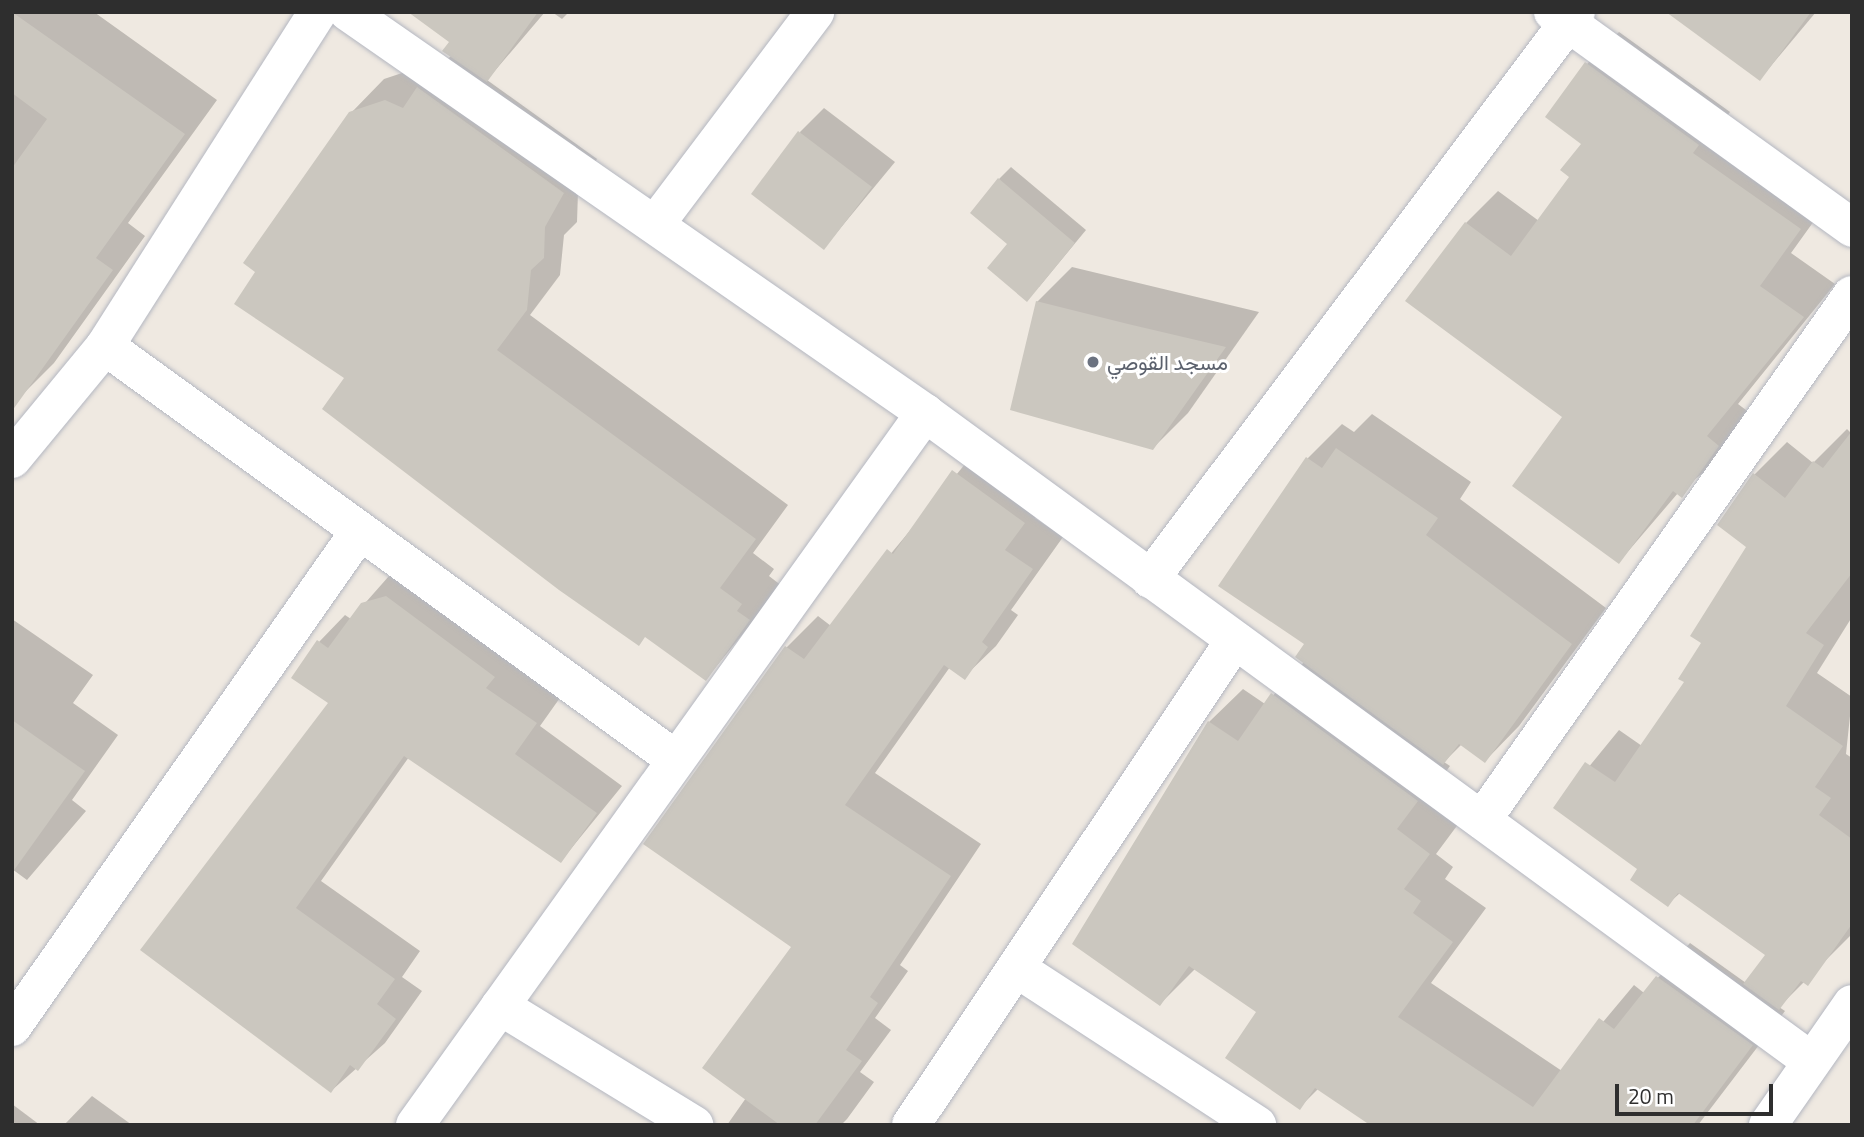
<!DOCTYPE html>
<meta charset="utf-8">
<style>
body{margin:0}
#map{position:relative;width:1864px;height:1137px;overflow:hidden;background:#efe9e1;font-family:"Titillium Web",Vazirmatn,sans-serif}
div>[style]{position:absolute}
.shadow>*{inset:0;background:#0003}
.building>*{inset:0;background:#cbc7bf}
.roads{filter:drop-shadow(0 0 2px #b4b7c1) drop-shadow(0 0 2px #b4b7c1)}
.street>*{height:38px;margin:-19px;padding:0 19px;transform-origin:19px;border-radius:19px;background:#fff}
.dots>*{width:19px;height:19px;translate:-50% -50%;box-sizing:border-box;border:4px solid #fff;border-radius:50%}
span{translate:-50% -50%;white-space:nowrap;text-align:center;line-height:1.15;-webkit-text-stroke:6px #fff;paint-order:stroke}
.worship-label{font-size:21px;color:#5b616d}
.left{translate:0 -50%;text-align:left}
.frame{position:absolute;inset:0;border:14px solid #2e2e2e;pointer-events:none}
.scale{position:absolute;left:1615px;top:1084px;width:158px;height:32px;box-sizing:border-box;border:4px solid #2e2e2e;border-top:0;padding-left:9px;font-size:21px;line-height:24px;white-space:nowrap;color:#2e2e2e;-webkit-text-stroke:5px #fff;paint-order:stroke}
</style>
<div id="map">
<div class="shadow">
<div style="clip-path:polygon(12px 12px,94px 12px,217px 100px,128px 223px,145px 236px,54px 363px,21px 396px,12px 390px)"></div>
<div style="clip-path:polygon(412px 12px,545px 12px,487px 80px,597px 159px,578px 192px,577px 222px,564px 235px,560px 275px,530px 315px,788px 505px,753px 553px,774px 569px,769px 576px,782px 586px,706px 679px,346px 378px,258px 271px,350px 114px,384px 79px,420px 67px,433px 73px,452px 55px,451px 41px)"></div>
<div style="clip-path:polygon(552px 12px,569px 12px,562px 19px)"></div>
<div style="clip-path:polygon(1669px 12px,1816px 12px,1760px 79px)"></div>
<div style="clip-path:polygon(1619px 32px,1730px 112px,1724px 120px,1832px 196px,1791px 253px,1835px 284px,1738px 404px,1750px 413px,1714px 464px,1678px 493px,1619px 562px,1565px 417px,1466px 223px,1498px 191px,1539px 221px,1571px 177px,1583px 143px,1587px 64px)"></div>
<div style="clip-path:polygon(824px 108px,895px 162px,824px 248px,800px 132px)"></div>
<div style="clip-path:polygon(1011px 167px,1086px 230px,1039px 287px,1010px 244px,999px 179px)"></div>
<div style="clip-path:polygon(1072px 267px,1259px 312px,1188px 413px,1153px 448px,1037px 302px)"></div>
<div style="clip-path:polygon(1372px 414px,1471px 482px,1460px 499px,1606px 608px,1519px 726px,1485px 761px,1462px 744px,1444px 762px,1450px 766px,1429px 795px,1462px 819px,1436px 854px,1453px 867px,1445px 879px,1486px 908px,1431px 983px,1562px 1071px,1634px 985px,1644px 993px,1690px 943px,1746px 983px,1768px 955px,1680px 893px,1668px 904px,1639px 869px,1556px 807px,1619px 730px,1642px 746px,1686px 682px,1749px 547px,1719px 524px,1755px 474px,1787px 442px,1813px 463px,1847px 429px,1852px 434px,1852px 617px,1817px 673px,1852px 697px,1846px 754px,1852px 758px,1852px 934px,1779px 1007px,1785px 1011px,1698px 1125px,1373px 1125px,1319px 1088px,1300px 1107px,1259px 1011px,1196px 968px,1160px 1004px,1209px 722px,1243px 689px,1265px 704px,1305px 661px,1308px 458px,1342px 424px,1354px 432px)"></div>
<div style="clip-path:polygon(985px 440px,1055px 491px,1035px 518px,1063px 537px,1011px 610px,1018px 615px,996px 646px,964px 677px,950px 667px,875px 773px,981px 844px,900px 965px,908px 971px,875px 1018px,891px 1030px,860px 1072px,874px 1082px,847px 1119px,841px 1125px,727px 1125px,746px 1098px,793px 947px,646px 843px,787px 647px,818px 616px,831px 626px)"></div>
<div style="clip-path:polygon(414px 570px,562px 695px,540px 726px,622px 786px,561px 861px,409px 757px,321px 881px,420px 951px,402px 977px,422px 991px,385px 1043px,331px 1091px,143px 950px,330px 703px,319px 642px,345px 615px,351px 619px,389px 576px)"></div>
<div style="clip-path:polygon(12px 619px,93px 675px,73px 703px,118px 735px,72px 800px,86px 811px,27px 880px,12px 869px)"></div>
<div style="clip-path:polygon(92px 1096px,132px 1125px,64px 1125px)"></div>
<div style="clip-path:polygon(12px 1104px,40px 1125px,12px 1125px)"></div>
</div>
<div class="building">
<div style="clip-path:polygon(12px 12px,185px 134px,96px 258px,113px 270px,12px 411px,12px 168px,47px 119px,12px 93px)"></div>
<div style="clip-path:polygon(408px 12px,538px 12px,487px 82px,442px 51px,449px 42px)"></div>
<div style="clip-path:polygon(1666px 12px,1811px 12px,1760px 81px)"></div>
<div style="clip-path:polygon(1585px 62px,1699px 145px,1693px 153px,1801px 229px,1760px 286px,1804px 317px,1707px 436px,1719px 446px,1682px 498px,1673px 491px,1619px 564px,1512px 486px,1562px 417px,1405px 301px,1465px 222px,1511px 256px,1569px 177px,1560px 170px,1581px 144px,1545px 117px)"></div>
<div style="clip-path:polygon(417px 87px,564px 193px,545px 227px,544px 258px,531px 270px,527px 310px,497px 350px,756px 539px,720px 588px,742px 604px,737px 611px,750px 620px,706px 681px,645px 637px,639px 646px,559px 590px,322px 409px,344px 378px,234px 304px,255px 272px,243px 263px,349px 112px,385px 100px,403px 108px)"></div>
<div style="clip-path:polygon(798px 131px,872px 187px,824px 250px,751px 194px)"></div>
<div style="clip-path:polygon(998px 178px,1075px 243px,1027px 302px,987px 268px,1007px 244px,970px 213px)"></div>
<div style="clip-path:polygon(1036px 301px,1128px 324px,1226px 347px,1153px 450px,1010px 410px)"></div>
<div style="clip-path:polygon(1852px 431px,1852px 573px,1806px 633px,1824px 645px,1786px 706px,1843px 746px,1815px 787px,1831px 798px,1819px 815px,1852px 839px,1852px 924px,1808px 986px,1801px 981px,1779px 1010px,1743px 984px,1765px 955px,1678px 893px,1668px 907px,1630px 880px,1637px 869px,1553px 808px,1585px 762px,1615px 782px,1684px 682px,1678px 679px,1701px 643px,1690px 636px,1746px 547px,1717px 525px,1753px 473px,1785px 498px,1813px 461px,1823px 468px)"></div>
<div style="clip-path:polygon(1336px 448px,1438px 518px,1426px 535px,1572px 644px,1485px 763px,1459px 744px,1443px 765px,1295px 657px,1304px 644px,1218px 586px,1306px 457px,1322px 468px)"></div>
<div style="clip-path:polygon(952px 470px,1025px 523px,1005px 550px,1033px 569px,982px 642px,988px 647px,965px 680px,944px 665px,845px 805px,951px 876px,870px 997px,878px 1003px,846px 1050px,862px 1061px,815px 1125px,780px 1125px,702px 1068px,791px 947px,643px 844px,785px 646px,804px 659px,887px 549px,893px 554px)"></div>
<div style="clip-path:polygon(386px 596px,495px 677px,486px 688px,537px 723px,515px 754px,597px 813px,561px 863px,404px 756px,296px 908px,395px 979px,377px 1004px,396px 1019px,358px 1071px,350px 1065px,331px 1093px,140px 950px,328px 703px,291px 678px,317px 640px,328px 648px,361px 603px)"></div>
<div style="clip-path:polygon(1271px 693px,1418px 801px,1397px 829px,1430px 854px,1404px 889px,1421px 901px,1413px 913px,1453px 942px,1398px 1017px,1533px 1107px,1599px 1018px,1614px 1029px,1656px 976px,1753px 1045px,1693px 1125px,1370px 1125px,1315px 1088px,1300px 1110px,1225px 1058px,1256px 1012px,1189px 966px,1160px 1006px,1072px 944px,1208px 721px,1238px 741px)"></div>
<div style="clip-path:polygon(12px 720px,85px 771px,12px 873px)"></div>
</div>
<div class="roads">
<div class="street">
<div style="left:348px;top:12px;width:703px;rotate:34.8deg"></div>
<div style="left:925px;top:413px;width:1098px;rotate:36.18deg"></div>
<div style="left:1553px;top:12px;width:369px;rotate:35.8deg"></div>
<div style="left:657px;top:222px;width:263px;rotate:-53deg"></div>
<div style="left:105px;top:346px;width:704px;rotate:35.93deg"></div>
<div style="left:12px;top:459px;width:146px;rotate:-50.5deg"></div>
<div style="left:105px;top:346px;width:396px;rotate:-57.5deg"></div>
<div style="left:1150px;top:579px;width:709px;rotate:-53.08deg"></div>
<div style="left:1482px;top:820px;width:642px;rotate:-54.83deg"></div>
<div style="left:1016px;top:968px;width:288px;rotate:33.1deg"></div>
<div style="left:500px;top:1006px;width:228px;rotate:31.5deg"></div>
<div style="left:12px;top:1027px;width:605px;rotate:-54.97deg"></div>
<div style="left:415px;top:1125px;width:876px;rotate:-54.39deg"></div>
<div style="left:911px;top:1125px;width:583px;rotate:-56.26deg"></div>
<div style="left:1768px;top:1125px;width:147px;rotate:-55.2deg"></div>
</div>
</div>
<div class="dots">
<div style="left:1093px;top:362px;background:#6b7280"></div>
</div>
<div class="worship-label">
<span class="left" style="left:1107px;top:362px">مسجد القوصي</span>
</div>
<div class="frame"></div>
<div class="scale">20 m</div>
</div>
